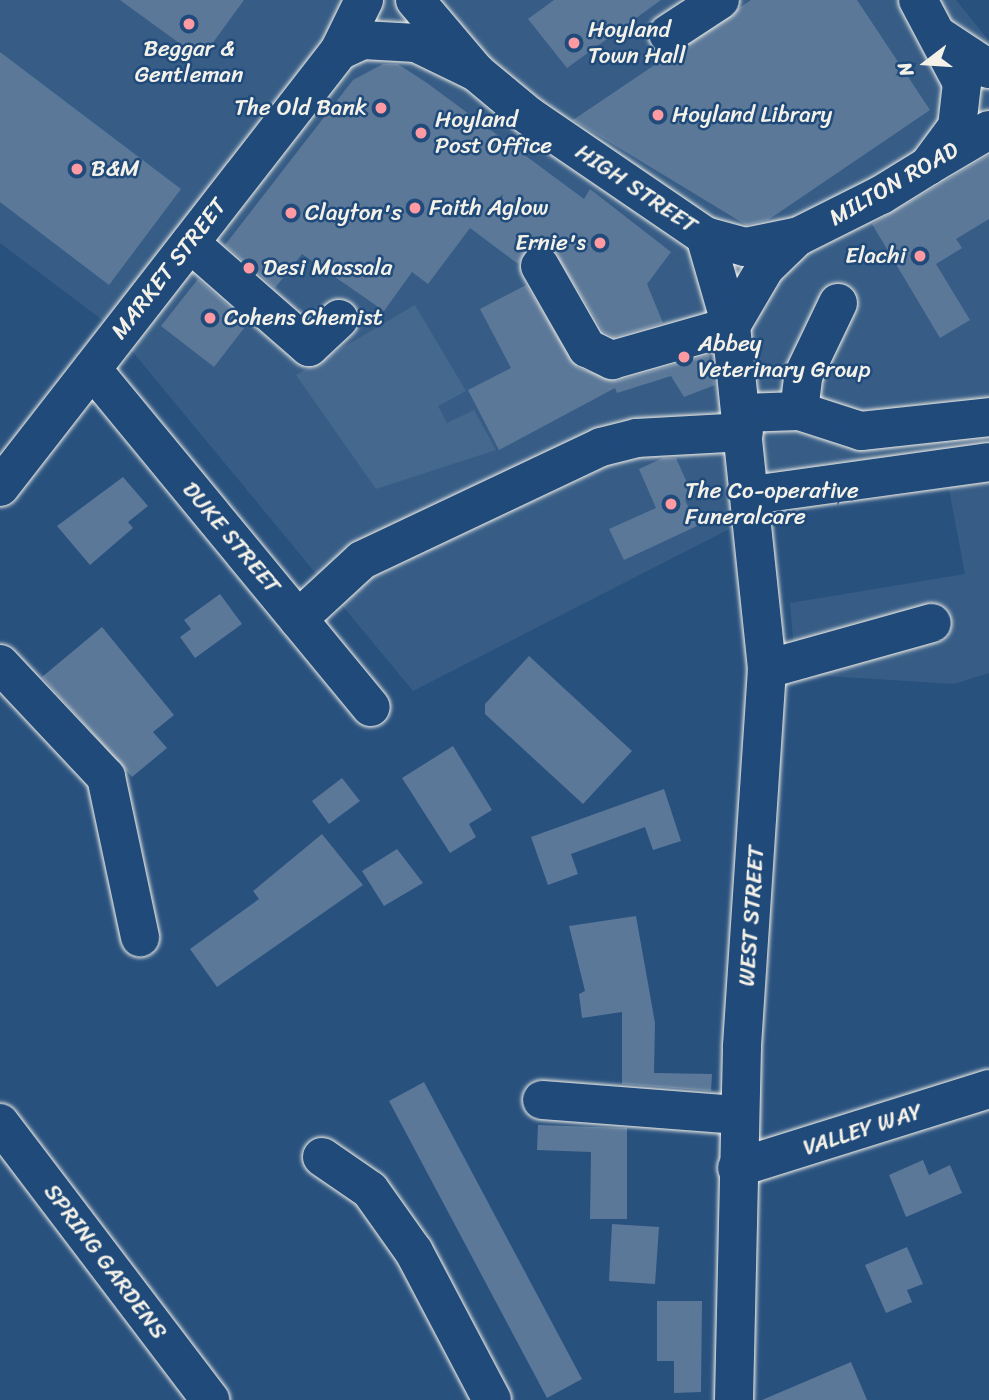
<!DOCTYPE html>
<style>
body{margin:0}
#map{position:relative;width:989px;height:1400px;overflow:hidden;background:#28517e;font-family:Sriracha,sans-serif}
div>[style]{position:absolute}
.built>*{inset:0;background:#375d86}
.green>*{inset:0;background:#45688e}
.building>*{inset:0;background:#5b7899}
.roads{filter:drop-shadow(0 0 2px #f4f1e8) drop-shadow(0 0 2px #f4f1e8)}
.minor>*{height:38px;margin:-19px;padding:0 19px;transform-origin:19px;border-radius:19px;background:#1f4a7a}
.major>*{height:38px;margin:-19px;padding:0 19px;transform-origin:19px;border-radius:19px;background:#1f4a7a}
.dots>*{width:19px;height:19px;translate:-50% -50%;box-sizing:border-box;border:4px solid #1f4a7a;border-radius:50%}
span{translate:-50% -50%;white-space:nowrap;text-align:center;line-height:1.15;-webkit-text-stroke:5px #1f4a7a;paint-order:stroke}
.poi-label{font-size:23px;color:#f4f1e8}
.left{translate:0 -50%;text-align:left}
.right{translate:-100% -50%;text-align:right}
.street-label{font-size:23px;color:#f4f1e8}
.north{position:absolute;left:891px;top:28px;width:70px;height:70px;-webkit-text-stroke:5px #1f4a7a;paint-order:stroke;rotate:253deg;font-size:19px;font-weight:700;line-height:28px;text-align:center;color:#f4f1e8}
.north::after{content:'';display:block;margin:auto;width:24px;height:32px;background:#f4f1e8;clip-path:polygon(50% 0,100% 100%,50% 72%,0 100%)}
</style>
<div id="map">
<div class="built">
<div style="clip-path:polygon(0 0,956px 0,989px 41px,989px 673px,954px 684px,796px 674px,790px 603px,965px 574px,947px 479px,776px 505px,413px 691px,113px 328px,0 243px)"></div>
</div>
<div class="green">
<div style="clip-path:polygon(415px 305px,466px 391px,438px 406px,447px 423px,474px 410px,496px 450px,376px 489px,296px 375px)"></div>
</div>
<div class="building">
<div style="clip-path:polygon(120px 0,244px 0,201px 59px)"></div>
<div style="clip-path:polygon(554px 0,661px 0,567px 68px,528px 19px)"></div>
<div style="clip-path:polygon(751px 0,857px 0,930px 110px,768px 220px,746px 225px,573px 120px)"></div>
<div style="clip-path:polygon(0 52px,181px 189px,109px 285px,0 202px)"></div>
<div style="clip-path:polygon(383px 64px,398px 64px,427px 83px,584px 199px,590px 189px,671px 252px,647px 284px,663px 323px,614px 337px,603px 331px,552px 248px,530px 247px,518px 264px,470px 228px,428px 284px,412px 272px,384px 311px,302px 254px,275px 288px,225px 245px,353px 80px)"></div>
<div style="clip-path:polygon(989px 155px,989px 219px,956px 239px,962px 248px,936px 264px,970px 320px,940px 338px,872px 224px)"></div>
<div style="clip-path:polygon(198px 279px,248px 323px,214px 367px,161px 326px)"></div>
<div style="clip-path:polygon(526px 285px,578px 368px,617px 381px,709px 355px,715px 385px,684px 397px,671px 376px,617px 393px,615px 388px,499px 450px,468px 390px,511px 368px,480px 309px)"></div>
<div style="clip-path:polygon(663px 458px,676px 458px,693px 496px,685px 500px,697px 526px,624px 560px,609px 529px,656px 508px,639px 469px)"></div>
<div style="clip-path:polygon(123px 477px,148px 506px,128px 522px,133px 528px,90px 565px,57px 526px)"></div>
<div style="clip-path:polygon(220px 594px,242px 624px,195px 658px,180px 637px,191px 629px,184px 620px)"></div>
<div style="clip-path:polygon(102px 627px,174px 715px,153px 732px,167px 748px,132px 777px,42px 677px)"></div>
<div style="clip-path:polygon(529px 656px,632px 751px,583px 804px,485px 714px,485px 704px)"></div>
<div style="clip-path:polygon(453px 746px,492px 810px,469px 824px,476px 837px,450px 853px,402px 778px)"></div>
<div style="clip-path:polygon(342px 778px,360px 801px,329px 824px,312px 801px)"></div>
<div style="clip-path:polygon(664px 789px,681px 841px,653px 850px,645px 827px,571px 854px,578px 874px,548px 885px,531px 837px)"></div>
<div style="clip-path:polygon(322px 834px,363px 885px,217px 987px,190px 949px,259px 899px,253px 891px)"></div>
<div style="clip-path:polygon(397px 849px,423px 883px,384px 906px,362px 871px)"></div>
<div style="clip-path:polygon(636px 916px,655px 1023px,654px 1073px,712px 1074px,711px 1091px,622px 1084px,622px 1012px,582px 1018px,579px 994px,585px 991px,569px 926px)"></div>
<div style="clip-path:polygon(424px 1082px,582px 1379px,547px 1398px,389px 1101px)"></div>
<div style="clip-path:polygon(538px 1125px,627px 1128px,627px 1219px,590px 1219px,591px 1152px,537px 1150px)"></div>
<div style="clip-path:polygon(923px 1160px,929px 1175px,950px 1165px,962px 1193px,906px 1217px,889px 1175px)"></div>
<div style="clip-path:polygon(612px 1224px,659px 1227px,655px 1284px,609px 1281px)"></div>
<div style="clip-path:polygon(907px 1247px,923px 1284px,907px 1290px,912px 1302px,886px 1313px,865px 1265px)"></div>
<div style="clip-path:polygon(657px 1301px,702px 1301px,701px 1392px,674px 1393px,674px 1361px,657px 1361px)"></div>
<div style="clip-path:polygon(851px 1362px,867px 1400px,762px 1400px)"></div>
</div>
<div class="roads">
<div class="minor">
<div style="left:668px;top:34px;width:62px;rotate:-33.2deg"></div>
<div style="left:939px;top:36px;width:60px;rotate:33.4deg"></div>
<div style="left:339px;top:51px;width:26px;rotate:-25deg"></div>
<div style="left:363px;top:40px;width:53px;rotate:3.2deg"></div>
<div style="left:416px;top:43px;width:67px;rotate:25.8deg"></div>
<div style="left:928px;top:166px;width:71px;rotate:-30.5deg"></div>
<div style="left:190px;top:243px;width:158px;rotate:41.2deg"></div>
<div style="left:309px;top:347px;width:41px;rotate:-43deg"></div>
<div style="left:540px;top:266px;width:95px;rotate:60.2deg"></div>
<div style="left:587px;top:348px;width:28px;rotate:26deg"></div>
<div style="left:612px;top:360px;width:124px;rotate:-15.9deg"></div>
<div style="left:92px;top:369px;width:438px;rotate:50.5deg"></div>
<div style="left:799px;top:411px;width:35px;rotate:-83deg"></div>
<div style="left:803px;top:376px;width:81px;rotate:-64.4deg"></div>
<div style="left:742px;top:413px;width:57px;rotate:-2deg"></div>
<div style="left:799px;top:411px;width:65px;rotate:17.9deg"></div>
<div style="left:861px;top:431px;width:129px;rotate:-6.2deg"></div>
<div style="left:0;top:487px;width:552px;rotate:-52.13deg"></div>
<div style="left:339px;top:51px;width:57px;rotate:-63.9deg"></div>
<div style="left:752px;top:495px;width:239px;rotate:-7.9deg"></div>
<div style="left:298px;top:619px;width:87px;rotate:-42.7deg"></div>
<div style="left:362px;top:560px;width:264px;rotate:-25.3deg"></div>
<div style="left:601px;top:447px;width:37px;rotate:-14deg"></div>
<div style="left:637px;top:438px;width:107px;rotate:-3.2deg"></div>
<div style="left:0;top:664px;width:155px;rotate:46.8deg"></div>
<div style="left:106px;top:777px;width:164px;rotate:78deg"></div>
<div style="left:767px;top:669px;width:171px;rotate:-15.6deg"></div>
<div style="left:542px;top:1100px;width:198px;rotate:4.4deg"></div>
<div style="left:0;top:1123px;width:348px;rotate:52.8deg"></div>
<div style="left:322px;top:1157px;width:58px;rotate:34.5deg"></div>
<div style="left:370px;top:1190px;width:76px;rotate:54.6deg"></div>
<div style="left:414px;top:1252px;width:167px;rotate:62.2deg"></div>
<div style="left:737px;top:1168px;width:264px;rotate:-17.4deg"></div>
</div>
<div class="major">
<div style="left:415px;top:0;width:94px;rotate:49.7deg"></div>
<div style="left:476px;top:72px;width:69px;rotate:39.7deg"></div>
<div style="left:529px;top:116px;width:213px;rotate:34.3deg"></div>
<div style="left:705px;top:236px;width:41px;rotate:15.4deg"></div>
<div style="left:745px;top:247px;width:55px;rotate:-11.5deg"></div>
<div style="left:799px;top:236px;width:92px;rotate:-26.6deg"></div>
<div style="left:881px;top:195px;width:55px;rotate:-31.7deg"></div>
<div style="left:928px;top:166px;width:49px;rotate:-53.4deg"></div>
<div style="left:957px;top:127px;width:44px;rotate:-83.5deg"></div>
<div style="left:962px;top:83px;width:94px;rotate:-117.9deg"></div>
<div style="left:705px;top:236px;width:94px;rotate:73.9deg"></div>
<div style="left:731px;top:326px;width:345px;rotate:84deg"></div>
<div style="left:767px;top:669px;width:379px;rotate:93.8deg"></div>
<div style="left:742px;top:1047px;width:353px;rotate:91.3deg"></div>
<div style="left:731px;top:326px;width:67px;rotate:-59.6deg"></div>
<div style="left:765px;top:268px;width:45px;rotate:-44.1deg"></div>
</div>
</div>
<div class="dots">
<div style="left:189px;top:24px;background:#ff9aa2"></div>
<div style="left:574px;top:43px;background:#ff9aa2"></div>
<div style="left:381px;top:108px;background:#ff9aa2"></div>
<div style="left:658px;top:115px;background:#ff9aa2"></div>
<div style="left:421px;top:133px;background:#ff9aa2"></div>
<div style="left:77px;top:169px;background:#ff9aa2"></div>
<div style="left:415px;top:208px;background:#ff9aa2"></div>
<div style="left:291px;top:213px;background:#ff9aa2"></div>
<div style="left:600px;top:243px;background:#ff9aa2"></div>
<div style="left:920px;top:256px;background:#ff9aa2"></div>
<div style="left:249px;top:268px;background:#ff9aa2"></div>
<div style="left:210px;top:318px;background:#ff9aa2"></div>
<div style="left:684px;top:357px;background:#ff9aa2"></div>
<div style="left:671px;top:504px;background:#ff9aa2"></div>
</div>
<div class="poi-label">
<span class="left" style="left:588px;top:43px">Hoyland<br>Town Hall</span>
<span style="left:189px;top:62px">Beggar &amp;<br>Gentleman</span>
<span class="right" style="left:367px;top:108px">The Old Bank</span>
<span class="left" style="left:672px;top:115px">Hoyland Library</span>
<span class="left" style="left:435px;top:133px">Hoyland<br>Post Office</span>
<span class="left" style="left:91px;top:169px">B&amp;M</span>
<span class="left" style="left:429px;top:208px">Faith Aglow</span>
<span class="left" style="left:305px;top:213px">Clayton's</span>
<span class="right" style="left:586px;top:243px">Ernie's</span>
<span class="right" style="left:906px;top:256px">Elachi</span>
<span class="left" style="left:263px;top:268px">Desi Massala</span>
<span class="left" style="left:224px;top:318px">Cohens Chemist</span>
<span class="left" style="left:698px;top:357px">Abbey<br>Veterinary Group</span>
<span class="left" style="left:685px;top:504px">The Co-operative<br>Funeralcare</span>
</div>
<div class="street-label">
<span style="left:894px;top:184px;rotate:-30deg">MILTON ROAD</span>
<span style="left:636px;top:189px;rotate:34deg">HIGH STREET</span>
<span style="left:169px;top:269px;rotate:-52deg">MARKET STREET</span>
<span style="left:231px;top:538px;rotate:50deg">DUKE STREET</span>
<span style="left:752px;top:916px;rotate:-86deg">WEST STREET</span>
<span style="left:863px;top:1130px;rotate:-18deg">VALLEY WAY</span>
<span style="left:105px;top:1262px;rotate:53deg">SPRING GARDENS</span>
</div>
<div class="north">N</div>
</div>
